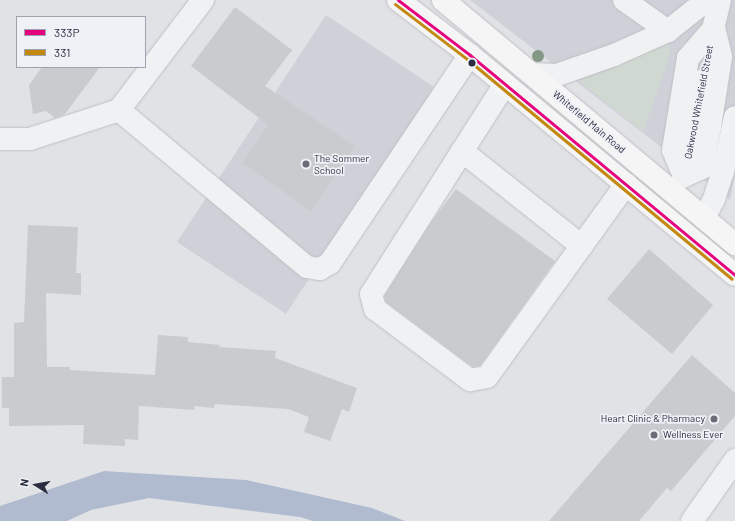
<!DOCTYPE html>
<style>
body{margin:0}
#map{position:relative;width:735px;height:521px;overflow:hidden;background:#e1e2e6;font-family:Barlow,sans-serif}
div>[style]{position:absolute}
.built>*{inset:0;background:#cfd1d9}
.green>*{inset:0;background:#d0d9d1}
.water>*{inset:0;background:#b0bbd0}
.building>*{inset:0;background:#cacbce}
.roads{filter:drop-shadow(0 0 1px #bfc0c4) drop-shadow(0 0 1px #bfc0c4)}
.minor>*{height:22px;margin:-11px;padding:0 11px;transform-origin:11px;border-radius:11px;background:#f0f1f3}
.major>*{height:22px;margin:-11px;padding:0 11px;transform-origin:11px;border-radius:11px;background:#f5f5f6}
.bus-1>*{height:3px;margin:-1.5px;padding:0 1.5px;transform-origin:1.5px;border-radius:1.5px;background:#e5007d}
.bus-2>*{height:3px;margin:-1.5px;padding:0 1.5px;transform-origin:1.5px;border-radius:1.5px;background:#c38810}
.trees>*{width:12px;height:12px;margin:-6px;border-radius:50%;background:#849785}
.dots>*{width:11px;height:11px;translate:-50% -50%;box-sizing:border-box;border:2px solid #eff1f6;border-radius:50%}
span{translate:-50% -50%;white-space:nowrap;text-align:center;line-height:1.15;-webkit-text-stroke:3.5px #eff1f6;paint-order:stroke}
.street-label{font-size:10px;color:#282e3f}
.poi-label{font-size:10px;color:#282e3f}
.left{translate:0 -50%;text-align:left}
.right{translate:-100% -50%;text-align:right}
.legend{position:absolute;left:16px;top:16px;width:130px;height:52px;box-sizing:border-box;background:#eff1f6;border:1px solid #9fa3ad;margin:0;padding:5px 7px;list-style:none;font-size:12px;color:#282e3f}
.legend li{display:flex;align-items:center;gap:8px;height:20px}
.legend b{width:20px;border:1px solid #9fa3ad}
.north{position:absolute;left:16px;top:465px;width:40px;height:40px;-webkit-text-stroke:3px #eff1f6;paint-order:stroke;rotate:281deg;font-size:11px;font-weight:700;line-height:16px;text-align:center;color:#282e3f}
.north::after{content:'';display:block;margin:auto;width:14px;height:18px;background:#282e3f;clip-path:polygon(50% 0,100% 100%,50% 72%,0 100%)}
</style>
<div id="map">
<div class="built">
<div style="clip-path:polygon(470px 0,735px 0,735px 175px,730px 200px)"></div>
<div style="clip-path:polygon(326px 15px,434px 87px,286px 314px,177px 242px)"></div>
</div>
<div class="green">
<div style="clip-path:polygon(659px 43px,670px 44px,669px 57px,643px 132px,579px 81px,623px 64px)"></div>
</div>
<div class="water">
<div style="clip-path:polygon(104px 471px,246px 480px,372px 508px,405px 521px,313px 521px,300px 517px,149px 498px,91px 510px,67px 521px,0 521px,0 506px)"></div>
</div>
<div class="building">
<div style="clip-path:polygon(235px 7px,292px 50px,265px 86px,355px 146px,311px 211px,242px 163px,268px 125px,191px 66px)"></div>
<div style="clip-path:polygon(42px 67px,100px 67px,65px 114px,55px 118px,46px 111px,33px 114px,29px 85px)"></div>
<div style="clip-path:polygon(456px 189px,555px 261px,480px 366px,473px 367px,386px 302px,384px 296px,430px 224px)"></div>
<div style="clip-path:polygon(28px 225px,78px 227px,76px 273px,81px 273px,81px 295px,46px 293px,47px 367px,70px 367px,70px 370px,155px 375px,158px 335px,188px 337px,188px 342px,220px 345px,219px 347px,276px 351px,275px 358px,357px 388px,349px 412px,342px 409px,330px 441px,304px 432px,309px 417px,288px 409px,215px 404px,214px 408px,194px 406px,194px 410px,139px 406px,138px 440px,125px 439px,125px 446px,83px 444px,84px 425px,9px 426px,9px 408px,2px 408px,2px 377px,14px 377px,14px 323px,24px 322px)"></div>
<div style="clip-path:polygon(649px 249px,713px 305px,672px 354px,607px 299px)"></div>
<div style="clip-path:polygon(692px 355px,735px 393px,735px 416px,671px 491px,667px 488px,639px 521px,549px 521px)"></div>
</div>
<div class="roads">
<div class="minor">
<div style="left:203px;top:0;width:138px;rotate:127.4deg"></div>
<div style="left:119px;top:110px;width:245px;rotate:39.9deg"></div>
<div style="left:307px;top:267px;width:13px;rotate:9deg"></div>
<div style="left:320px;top:269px;width:12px;rotate:-31deg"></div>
<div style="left:330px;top:263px;width:251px;rotate:-56.1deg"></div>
<div style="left:624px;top:0;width:54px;rotate:35.2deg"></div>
<div style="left:714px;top:28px;width:30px;rotate:76deg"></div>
<div style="left:721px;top:57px;width:71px;rotate:98.9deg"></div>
<div style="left:710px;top:127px;width:42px;rotate:101deg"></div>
<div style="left:702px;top:168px;width:20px;rotate:156deg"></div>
<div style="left:684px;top:176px;width:28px;rotate:-113deg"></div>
<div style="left:673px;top:150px;width:93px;rotate:-80.7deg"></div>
<div style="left:688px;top:58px;width:40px;rotate:-49deg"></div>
<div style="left:710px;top:42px;width:43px;rotate:-76.6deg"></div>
<div style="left:532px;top:74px;width:25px;rotate:2deg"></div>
<div style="left:557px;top:75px;width:60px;rotate:-19.3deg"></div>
<div style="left:614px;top:55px;width:59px;rotate:-24deg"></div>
<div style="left:668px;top:31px;width:50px;rotate:-38.5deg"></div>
<div style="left:505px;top:84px;width:249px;rotate:122.5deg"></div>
<div style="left:371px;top:294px;width:16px;rotate:75deg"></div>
<div style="left:375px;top:309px;width:119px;rotate:36.8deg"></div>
<div style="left:470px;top:380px;width:17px;rotate:-10deg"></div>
<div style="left:487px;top:377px;width:238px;rotate:-54.2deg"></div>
<div style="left:0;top:139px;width:30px"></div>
<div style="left:30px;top:139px;width:94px;rotate:-18deg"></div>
<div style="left:462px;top:151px;width:153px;rotate:38.4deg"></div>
<div style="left:683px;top:177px;width:99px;rotate:-78.3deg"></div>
<div style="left:704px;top:218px;width:21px;rotate:-62deg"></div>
<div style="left:714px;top:199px;width:28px;rotate:-72deg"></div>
<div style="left:723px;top:172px;width:56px;rotate:-77.7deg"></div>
<div style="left:692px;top:521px;width:75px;rotate:-54.8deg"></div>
</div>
<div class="major">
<div style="left:398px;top:0;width:91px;rotate:37.4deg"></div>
<div style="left:470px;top:55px;width:344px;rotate:39.7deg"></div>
<div style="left:443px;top:0;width:381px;rotate:39.9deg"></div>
</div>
</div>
<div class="bus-1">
<div style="left:398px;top:0;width:91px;rotate:37.4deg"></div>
<div style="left:470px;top:55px;width:344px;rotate:39.7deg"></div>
</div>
<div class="bus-2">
<div style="left:395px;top:4px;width:91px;rotate:37.4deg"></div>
<div style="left:467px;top:59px;width:344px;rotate:39.7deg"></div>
</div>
<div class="trees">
<div style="left:538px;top:56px"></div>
</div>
<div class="dots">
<div style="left:472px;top:63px;background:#282e3f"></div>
<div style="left:306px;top:164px;background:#696d79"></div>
<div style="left:714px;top:419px;background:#696d79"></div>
<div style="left:654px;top:435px;background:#696d79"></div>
</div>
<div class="street-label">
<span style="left:699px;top:102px;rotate:-79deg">Oakwood Whitefield Street</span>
<span style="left:589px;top:122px;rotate:40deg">Whitefield Main Road</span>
</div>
<div class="poi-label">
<span class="left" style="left:314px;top:164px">The Sommer<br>School</span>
<span class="right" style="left:705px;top:419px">Heart Clinic &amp; Pharmacy</span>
<span class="left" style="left:663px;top:435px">Wellness Ever</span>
</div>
<ul class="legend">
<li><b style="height:5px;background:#e5007d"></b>333P</li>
<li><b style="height:5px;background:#c38810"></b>331</li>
</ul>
<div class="north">N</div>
</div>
